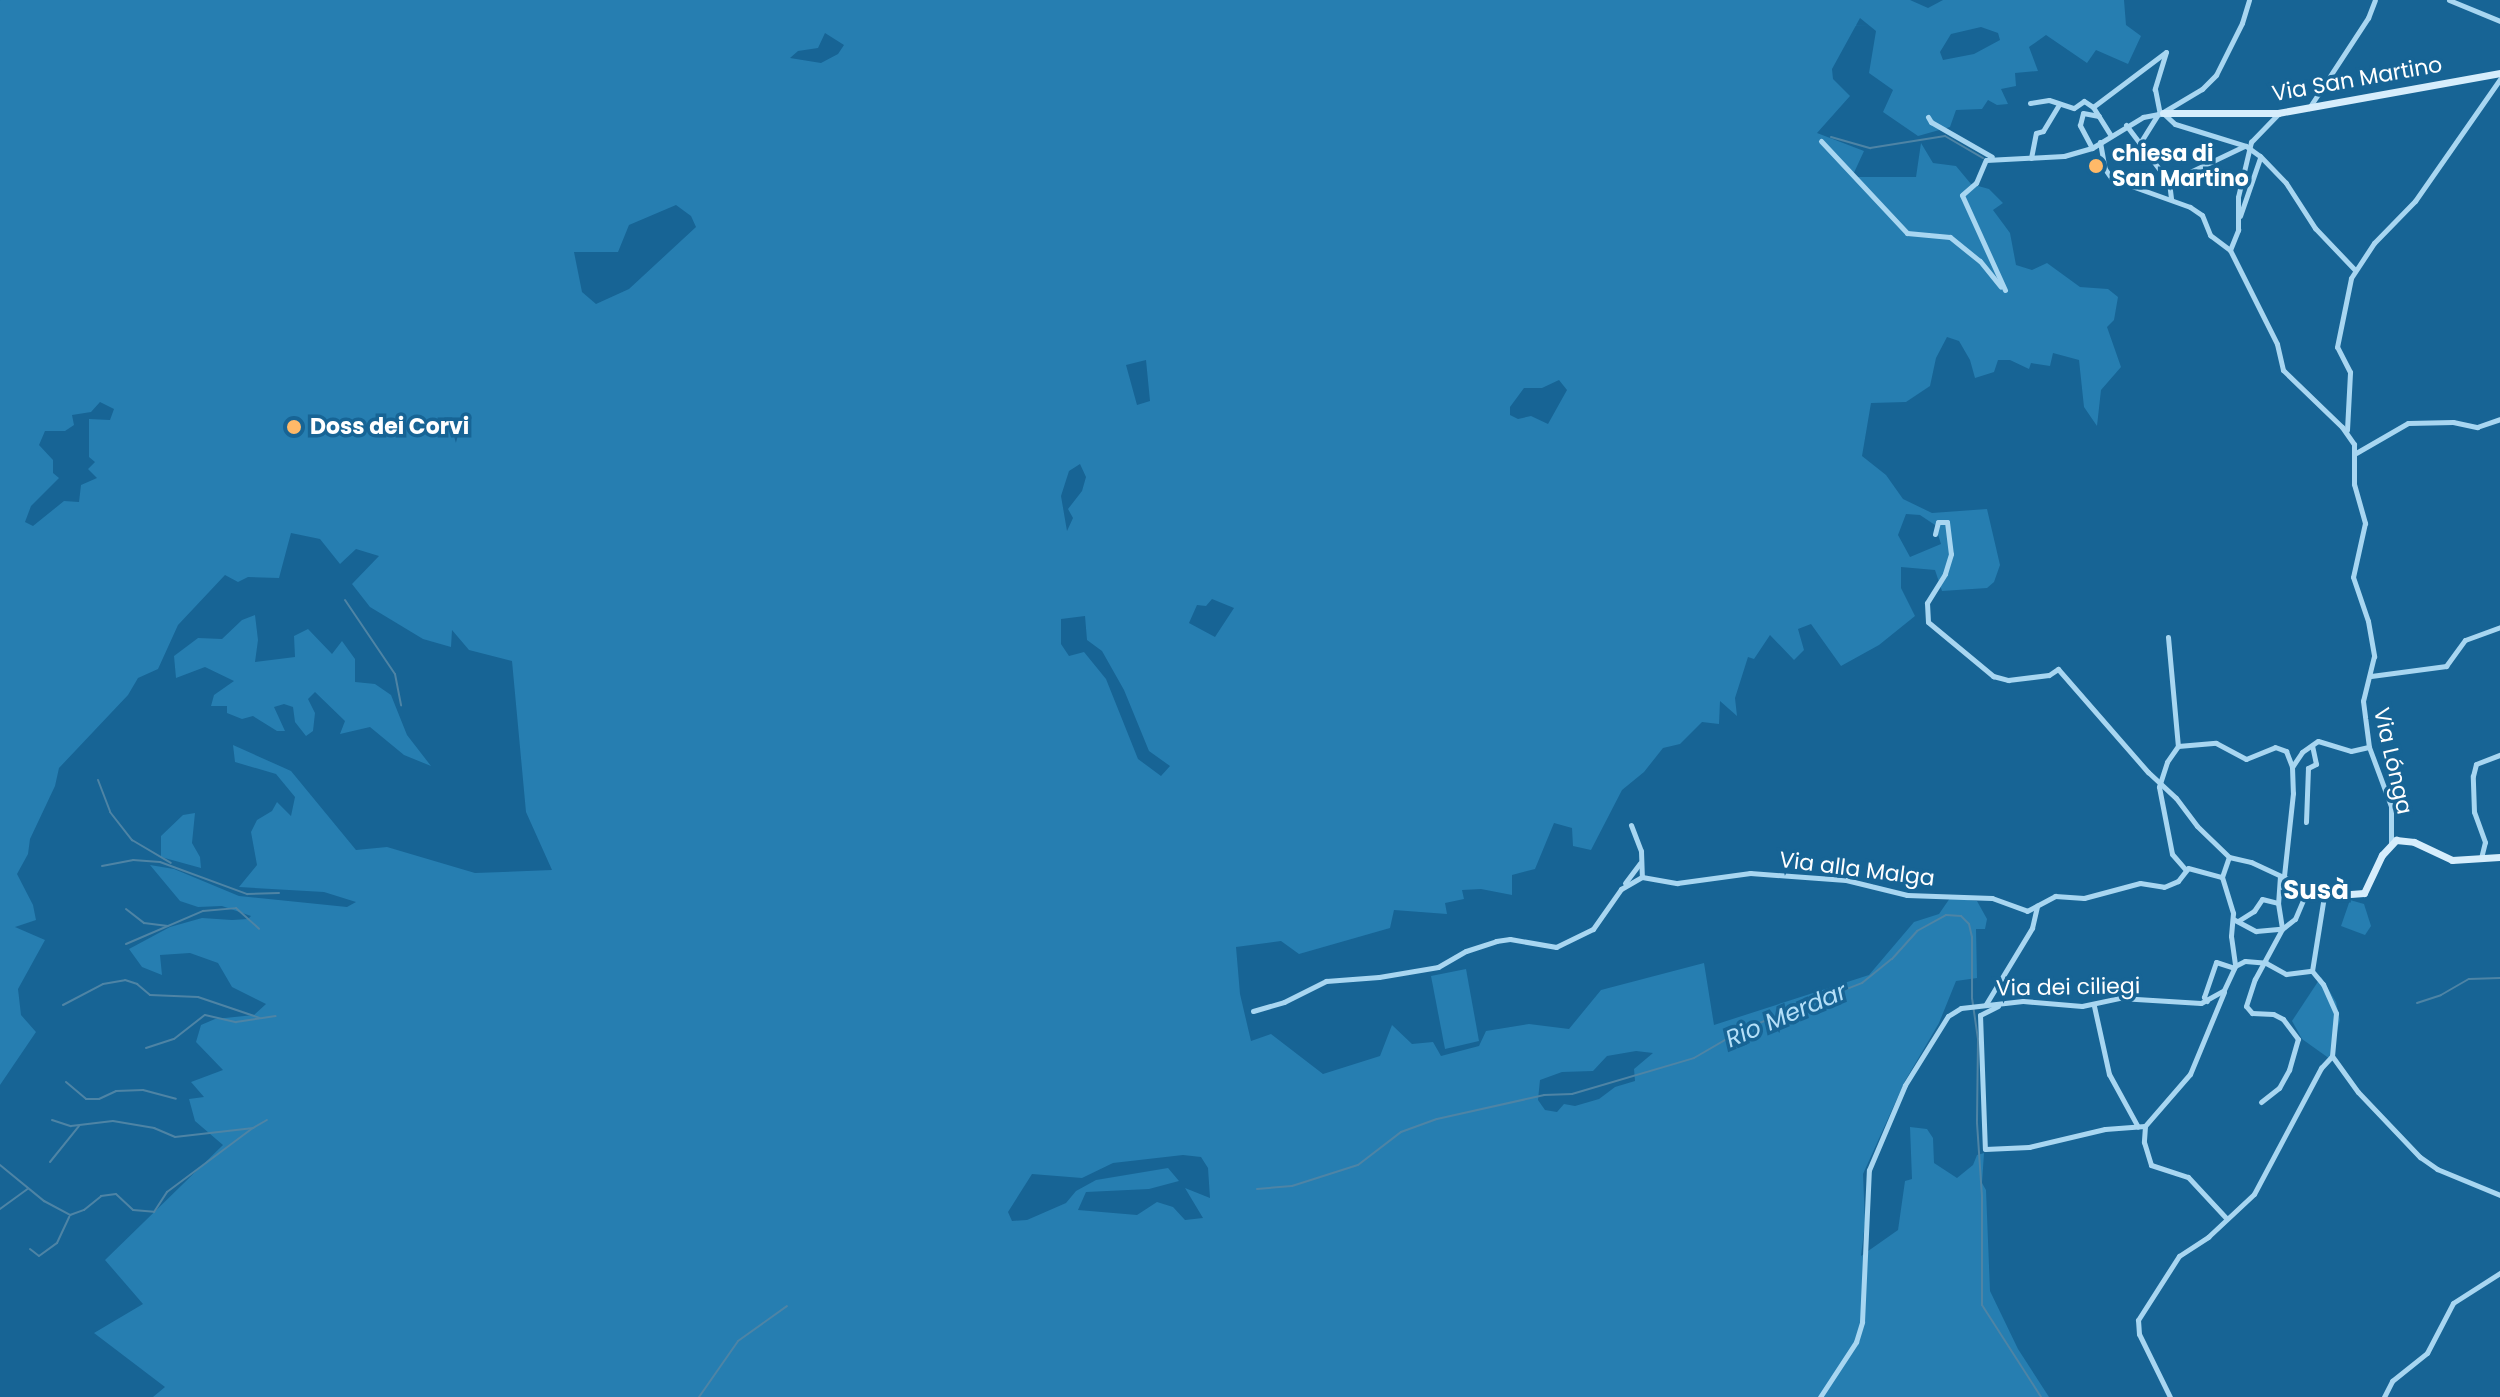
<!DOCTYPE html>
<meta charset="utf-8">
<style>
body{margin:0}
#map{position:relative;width:2500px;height:1397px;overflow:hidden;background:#176495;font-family:Poppins,sans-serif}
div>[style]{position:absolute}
.green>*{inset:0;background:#267eb1}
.stream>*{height:2px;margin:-1px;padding:0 1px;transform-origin:1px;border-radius:1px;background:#4e84a5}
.street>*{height:5px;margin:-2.5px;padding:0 2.5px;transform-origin:2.5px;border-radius:2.5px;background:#a8d6f1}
.secondary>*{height:7px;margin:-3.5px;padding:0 3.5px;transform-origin:3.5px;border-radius:3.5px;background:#d6edfc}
.dots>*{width:22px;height:22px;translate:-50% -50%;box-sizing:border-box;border:4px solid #176495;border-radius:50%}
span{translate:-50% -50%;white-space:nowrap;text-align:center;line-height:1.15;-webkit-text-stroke:7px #176495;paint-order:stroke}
.street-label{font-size:22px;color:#fff}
.poi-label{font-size:22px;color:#fff;font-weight:700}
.left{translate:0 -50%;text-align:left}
.water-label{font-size:24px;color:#b4dff8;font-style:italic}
.quarter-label{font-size:26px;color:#fff;font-weight:700}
</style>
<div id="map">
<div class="green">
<div style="clip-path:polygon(evenodd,0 0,1910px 0,1928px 8px,1943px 0,2124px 0,2126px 25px,2141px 36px,2128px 64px,2096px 50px,2087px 63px,2046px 35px,2029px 47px,2038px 71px,2015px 73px,2016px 86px,2001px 89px,2008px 104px,1997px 105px,1988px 100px,1982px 109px,1956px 110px,1950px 127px,1918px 136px,1883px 112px,1893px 90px,1869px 73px,1876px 31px,1860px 18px,1832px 69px,1833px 79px,1850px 96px,1817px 133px,1864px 151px,1852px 177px,1916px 177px,1921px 143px,1933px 163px,1956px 166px,1971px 184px,1989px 189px,2003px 203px,1993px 210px,2010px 233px,2016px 265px,2032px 270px,2047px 263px,2080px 287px,2108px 289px,2118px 297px,2114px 320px,2107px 327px,2121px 367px,2101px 390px,2097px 426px,2084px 407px,2079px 360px,2053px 353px,2050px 366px,2031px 363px,2029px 369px,2010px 360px,1998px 360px,1994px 372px,1975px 378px,1970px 360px,1959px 341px,1947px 337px,1936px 358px,1930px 386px,1906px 402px,1871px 403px,1862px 456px,1886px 475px,1903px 499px,1932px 513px,1987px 509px,2000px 565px,1994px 582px,1987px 588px,1942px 591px,1935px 570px,1901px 567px,1901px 588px,1915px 616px,1879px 645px,1841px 666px,1811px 624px,1798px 629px,1804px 650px,1794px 660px,1770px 635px,1754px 659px,1748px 657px,1735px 698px,1737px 716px,1720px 701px,1719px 724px,1702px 722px,1680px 744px,1663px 748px,1644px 772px,1622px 790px,1591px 850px,1573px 846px,1572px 828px,1554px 823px,1535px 869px,1512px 875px,1512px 895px,1481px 889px,1462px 890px,1464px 899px,1445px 903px,1447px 914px,1394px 910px,1390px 928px,1299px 954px,1281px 941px,1236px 947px,1240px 994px,1251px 1041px,1271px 1034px,1323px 1074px,1380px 1056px,1392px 1025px,1412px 1044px,1433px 1042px,1441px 1056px,1479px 1046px,1486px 1031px,1529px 1024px,1569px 1029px,1601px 990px,1704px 963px,1714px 1025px,1869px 975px,1914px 922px,1939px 914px,1950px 898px,1977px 901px,1987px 919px,1985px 929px,1976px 929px,1977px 978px,1956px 981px,1939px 1023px,1905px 1081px,1863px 1174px,1865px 1223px,1861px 1256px,1898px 1230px,1905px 1181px,1912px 1179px,1910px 1127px,1927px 1129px,1933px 1138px,1934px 1163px,1957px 1178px,1973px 1165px,1977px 1155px,1984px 1153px,1982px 1183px,1986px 1190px,1990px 1291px,2018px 1349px,2049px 1397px,153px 1397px,165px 1387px,94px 1333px,143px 1304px,105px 1260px,223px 1145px,195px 1121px,189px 1099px,204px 1097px,191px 1082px,223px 1070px,196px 1042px,201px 1025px,215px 1019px,254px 1015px,266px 1004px,232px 987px,218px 963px,190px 953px,160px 955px,162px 975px,142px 967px,129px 949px,170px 927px,202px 918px,232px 920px,248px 919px,251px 916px,222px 906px,198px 907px,180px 901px,150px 865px,174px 869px,239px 896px,347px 907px,356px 902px,324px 892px,239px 887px,257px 865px,251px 832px,257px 820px,272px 811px,277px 802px,291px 816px,295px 797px,276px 774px,235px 762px,233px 745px,291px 771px,356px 850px,387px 847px,475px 873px,552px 870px,526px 812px,512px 661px,469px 650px,452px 630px,451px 647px,423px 639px,370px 607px,352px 584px,379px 556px,356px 549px,340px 564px,320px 539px,291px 533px,279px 578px,248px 577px,238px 582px,225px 575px,178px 625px,158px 669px,138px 678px,128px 695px,59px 768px,55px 786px,30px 839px,28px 854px,17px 874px,33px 905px,36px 920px,15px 927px,45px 940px,18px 989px,21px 1015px,36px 1032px,0 1085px,0 0,1981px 27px,1998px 33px,2000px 40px,1974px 54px,1943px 60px,1940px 52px,1951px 34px,1981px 27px,0 0,825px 33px,844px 45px,838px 54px,821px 63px,790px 58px,798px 51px,818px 48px,825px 33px,0 0,676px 205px,691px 216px,696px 227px,629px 289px,596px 304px,582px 292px,574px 252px,618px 252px,629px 225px,676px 205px,0 0,1146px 360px,1150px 401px,1137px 405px,1126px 365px,1146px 360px,0 0,1559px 380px,1567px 390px,1548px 424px,1531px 416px,1518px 419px,1510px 415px,1510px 407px,1524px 388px,1542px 388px,1559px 380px,0 0,100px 402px,114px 409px,110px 420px,89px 419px,89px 457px,95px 462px,88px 469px,97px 478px,81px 485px,79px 502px,64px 501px,33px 526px,25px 522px,31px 506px,59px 478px,53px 473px,53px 460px,39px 445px,45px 431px,65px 431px,74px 425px,72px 415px,91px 412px,100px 402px,0 0,1080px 464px,1086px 477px,1082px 491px,1068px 509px,1073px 518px,1067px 531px,1061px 496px,1069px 471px,1080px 464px,0 0,1906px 514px,1920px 515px,1935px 525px,1941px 544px,1910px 557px,1898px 535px,1906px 514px,0 0,1212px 599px,1234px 608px,1215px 637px,1189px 623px,1197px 605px,1206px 606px,1212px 599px,0 0,1085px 616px,1087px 640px,1102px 651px,1124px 690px,1149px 751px,1170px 766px,1161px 776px,1138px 759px,1106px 679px,1084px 652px,1069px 656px,1061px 644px,1061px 619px,1085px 616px,0 0,1636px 1051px,1653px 1053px,1634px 1069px,1635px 1081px,1615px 1087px,1599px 1099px,1575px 1106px,1564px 1104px,1557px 1112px,1545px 1110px,1538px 1100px,1540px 1080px,1562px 1072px,1593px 1071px,1607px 1056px,1636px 1051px,0 0,1183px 1155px,1201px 1157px,1208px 1168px,1210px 1198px,1185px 1188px,1203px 1218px,1185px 1220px,1173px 1207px,1157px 1202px,1137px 1215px,1078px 1210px,1086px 1192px,1149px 1189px,1179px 1181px,1168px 1168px,1096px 1180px,1076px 1191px,1066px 1203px,1027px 1220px,1012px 1221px,1008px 1212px,1032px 1174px,1082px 1178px,1113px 1163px,1183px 1155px)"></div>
<div style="clip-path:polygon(255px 615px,258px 640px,255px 662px,295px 657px,294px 636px,308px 629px,332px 654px,342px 641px,355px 659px,355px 682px,375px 684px,391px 695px,407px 735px,431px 766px,404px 755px,370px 727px,340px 734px,345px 721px,315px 692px,308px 699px,315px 713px,313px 731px,306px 736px,295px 722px,293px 707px,284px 704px,274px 707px,285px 731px,277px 731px,253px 716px,242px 719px,227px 713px,227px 706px,211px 706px,214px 695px,234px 681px,205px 667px,176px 678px,174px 656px,198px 638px,222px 639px,242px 620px)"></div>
<div style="clip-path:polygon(195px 813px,192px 843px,200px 857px,201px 868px,161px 857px,161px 836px,183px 815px)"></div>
<div style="clip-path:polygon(2350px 900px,2364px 904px,2371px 926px,2365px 935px,2341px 926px)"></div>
<div style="clip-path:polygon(1466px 969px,1479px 1041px,1445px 1049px,1431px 976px)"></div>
<div style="clip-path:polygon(2321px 977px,2336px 1002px,2340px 1020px,2330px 1059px,2302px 1039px,2292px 1021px)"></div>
</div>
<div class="stream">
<div style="left:1831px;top:137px;width:41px;rotate:15.8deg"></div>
<div style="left:1870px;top:148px;width:76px;rotate:-9.1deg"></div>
<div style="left:1945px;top:136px;width:44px;rotate:30.1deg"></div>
<div style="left:345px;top:600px;width:89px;rotate:56deg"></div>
<div style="left:395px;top:674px;width:32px;rotate:79deg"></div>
<div style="left:98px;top:780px;width:34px;rotate:69deg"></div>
<div style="left:110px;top:812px;width:36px;rotate:52deg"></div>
<div style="left:132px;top:840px;width:45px;rotate:30.5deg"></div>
<div style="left:102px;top:866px;width:32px;rotate:-11deg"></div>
<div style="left:133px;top:860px;width:27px;rotate:4deg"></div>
<div style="left:160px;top:862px;width:93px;rotate:20.2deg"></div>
<div style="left:247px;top:894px;width:32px;rotate:-2deg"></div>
<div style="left:126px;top:909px;width:23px;rotate:38deg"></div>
<div style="left:144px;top:923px;width:24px;rotate:7deg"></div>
<div style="left:126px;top:944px;width:84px;rotate:-23.2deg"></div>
<div style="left:203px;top:911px;width:33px;rotate:-5deg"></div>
<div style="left:236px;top:908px;width:31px;rotate:42deg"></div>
<div style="left:2417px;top:1003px;width:25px;rotate:-18deg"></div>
<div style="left:2441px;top:995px;width:32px;rotate:-30deg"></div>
<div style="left:2469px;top:979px;width:31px;rotate:-2deg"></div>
<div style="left:63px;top:1005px;width:45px;rotate:-27.7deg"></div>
<div style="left:103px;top:984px;width:22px;rotate:-10deg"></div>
<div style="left:125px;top:980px;width:13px;rotate:18deg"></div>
<div style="left:137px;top:984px;width:17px;rotate:40deg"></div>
<div style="left:150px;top:995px;width:48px;rotate:2.4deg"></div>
<div style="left:198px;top:997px;width:65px;rotate:18.7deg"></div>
<div style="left:146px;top:1048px;width:29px;rotate:-18deg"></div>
<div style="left:174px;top:1039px;width:39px;rotate:-38deg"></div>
<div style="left:205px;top:1015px;width:32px;rotate:13deg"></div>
<div style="left:236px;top:1022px;width:40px;rotate:-8.5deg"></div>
<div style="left:66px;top:1082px;width:26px;rotate:40deg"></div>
<div style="left:86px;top:1099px;width:13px"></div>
<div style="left:99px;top:1099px;width:19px;rotate:-25deg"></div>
<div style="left:116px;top:1091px;width:27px;rotate:-2deg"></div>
<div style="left:143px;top:1090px;width:34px;rotate:15deg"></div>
<div style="left:52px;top:1120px;width:20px;rotate:18deg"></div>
<div style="left:71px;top:1126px;width:42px;rotate:-6.8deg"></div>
<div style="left:113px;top:1121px;width:42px;rotate:9.7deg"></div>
<div style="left:154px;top:1128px;width:23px;rotate:23deg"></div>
<div style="left:175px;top:1137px;width:79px;rotate:-6.6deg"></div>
<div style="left:253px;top:1128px;width:16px;rotate:-30deg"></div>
<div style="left:50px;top:1162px;width:46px;rotate:-51.1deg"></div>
<div style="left:0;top:1165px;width:57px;rotate:39.3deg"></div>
<div style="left:44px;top:1201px;width:30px;rotate:28deg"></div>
<div style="left:70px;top:1215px;width:15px;rotate:-20deg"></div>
<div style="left:84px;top:1210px;width:22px;rotate:-39deg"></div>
<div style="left:101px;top:1196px;width:15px;rotate:-8deg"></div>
<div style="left:116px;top:1194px;width:23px;rotate:43deg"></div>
<div style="left:133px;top:1210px;width:21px;rotate:5deg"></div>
<div style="left:154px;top:1212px;width:24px;rotate:-57deg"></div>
<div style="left:167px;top:1192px;width:107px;rotate:-36.7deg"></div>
<div style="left:1257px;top:1189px;width:35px;rotate:-5deg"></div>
<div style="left:1292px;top:1186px;width:69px;rotate:-17.7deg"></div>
<div style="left:1358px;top:1165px;width:54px;rotate:-37.5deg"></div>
<div style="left:1401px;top:1132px;width:38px;rotate:-20deg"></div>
<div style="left:1437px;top:1119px;width:110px;rotate:-12.6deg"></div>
<div style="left:1544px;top:1095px;width:28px;rotate:-2deg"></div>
<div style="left:1572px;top:1094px;width:127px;rotate:-16.4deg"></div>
<div style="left:1694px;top:1058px;width:58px;rotate:-30.1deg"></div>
<div style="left:1744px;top:1029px;width:127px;rotate:-21.3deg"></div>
<div style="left:1862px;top:983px;width:38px;rotate:-39deg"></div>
<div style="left:1892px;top:959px;width:38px;rotate:-48deg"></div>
<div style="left:1917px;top:931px;width:33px;rotate:-29deg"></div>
<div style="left:1946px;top:915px;width:15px;rotate:4deg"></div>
<div style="left:1961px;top:916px;width:11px;rotate:45deg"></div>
<div style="left:1969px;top:924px;width:13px;rotate:77deg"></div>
<div style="left:1972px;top:937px;width:61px;rotate:90deg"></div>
<div style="left:1972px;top:998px;width:41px;rotate:81.7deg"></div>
<div style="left:1978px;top:1039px;width:84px;rotate:90.7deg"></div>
<div style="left:1977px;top:1123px;width:74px;rotate:86.1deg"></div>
<div style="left:1982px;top:1197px;width:108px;rotate:90deg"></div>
<div style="left:1982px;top:1305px;width:109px;rotate:57.3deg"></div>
<div style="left:0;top:1209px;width:34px;rotate:-36deg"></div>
<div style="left:30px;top:1249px;width:11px;rotate:38deg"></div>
<div style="left:39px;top:1256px;width:22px;rotate:-36deg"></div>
<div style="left:57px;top:1243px;width:29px;rotate:-65deg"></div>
<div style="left:699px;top:1397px;width:68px;rotate:-55.1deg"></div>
<div style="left:738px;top:1341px;width:60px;rotate:-35.5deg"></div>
</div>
<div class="street">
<div style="left:2449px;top:0;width:55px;rotate:22.4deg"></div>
<div style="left:2030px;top:103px;width:19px;rotate:-9deg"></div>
<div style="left:2049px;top:100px;width:26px;rotate:18deg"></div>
<div style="left:2074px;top:108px;width:12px;rotate:-35deg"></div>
<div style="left:2084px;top:101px;width:11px;rotate:34deg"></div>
<div style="left:2093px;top:107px;width:32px;rotate:58deg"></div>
<div style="left:2093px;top:107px;width:91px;rotate:-37deg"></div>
<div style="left:2166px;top:52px;width:39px;rotate:107deg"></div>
<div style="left:2155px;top:89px;width:25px;rotate:79deg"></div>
<div style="left:2160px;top:114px;width:49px;rotate:-30.8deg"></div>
<div style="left:2202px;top:89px;width:20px;rotate:-45deg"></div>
<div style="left:2216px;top:75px;width:58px;rotate:-63.4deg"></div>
<div style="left:2242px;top:23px;width:24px;rotate:-73deg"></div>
<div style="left:2309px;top:108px;width:108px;rotate:-56.8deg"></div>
<div style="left:2368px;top:18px;width:19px;rotate:-69deg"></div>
<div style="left:1928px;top:117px;width:6px;rotate:59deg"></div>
<div style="left:1931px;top:122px;width:70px;rotate:29.8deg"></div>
<div style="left:2126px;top:125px;width:71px;rotate:53deg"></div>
<div style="left:2169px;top:182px;width:17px;rotate:83deg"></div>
<div style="left:1821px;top:141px;width:126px;rotate:46.9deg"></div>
<div style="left:1907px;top:233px;width:43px;rotate:5.3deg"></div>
<div style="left:1950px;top:237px;width:38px;rotate:39deg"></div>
<div style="left:1980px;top:261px;width:33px;rotate:51deg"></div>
<div style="left:2100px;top:142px;width:27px;rotate:80deg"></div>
<div style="left:2105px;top:169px;width:12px;rotate:55deg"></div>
<div style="left:2112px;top:179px;width:83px;rotate:19.7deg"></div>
<div style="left:2190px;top:207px;width:14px;rotate:34deg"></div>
<div style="left:2202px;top:215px;width:22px;rotate:68deg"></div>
<div style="left:2210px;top:235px;width:25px;rotate:37deg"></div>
<div style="left:2230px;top:250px;width:105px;rotate:63.4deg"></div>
<div style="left:2277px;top:344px;width:27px;rotate:77deg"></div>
<div style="left:2283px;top:370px;width:82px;rotate:44deg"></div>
<div style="left:2342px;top:427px;width:21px;rotate:55deg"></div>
<div style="left:2354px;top:444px;width:40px;rotate:90deg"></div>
<div style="left:2354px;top:484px;width:41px;rotate:74.2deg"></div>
<div style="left:2365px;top:523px;width:55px;rotate:102.5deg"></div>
<div style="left:2353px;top:577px;width:46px;rotate:71.2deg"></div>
<div style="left:2368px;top:621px;width:36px;rotate:80deg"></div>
<div style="left:2374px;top:656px;width:46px;rotate:103.7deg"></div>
<div style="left:2363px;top:701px;width:46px;rotate:82.6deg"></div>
<div style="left:2369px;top:747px;width:63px;rotate:69.6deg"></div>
<div style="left:2391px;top:806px;width:37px;rotate:90deg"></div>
<div style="left:2140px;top:143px;width:34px;rotate:-58deg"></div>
<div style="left:2092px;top:148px;width:26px;rotate:-118deg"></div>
<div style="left:2080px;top:125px;width:12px;rotate:-76deg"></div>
<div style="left:2083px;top:113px;width:16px;rotate:11deg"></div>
<div style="left:2031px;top:158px;width:25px;rotate:-79deg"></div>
<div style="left:2036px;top:133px;width:7px;rotate:-16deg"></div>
<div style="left:2043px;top:131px;width:31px;rotate:-59deg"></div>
<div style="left:2169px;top:182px;width:83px;rotate:-25.6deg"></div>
<div style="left:2240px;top:216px;width:61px;rotate:-71deg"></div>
<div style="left:2230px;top:250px;width:22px;rotate:-68deg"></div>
<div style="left:2238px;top:230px;width:33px;rotate:-90deg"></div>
<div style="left:2238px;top:197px;width:57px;rotate:-76.7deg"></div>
<div style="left:2251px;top:142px;width:39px;rotate:-46deg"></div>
<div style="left:2005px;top:290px;width:104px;rotate:-114.4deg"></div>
<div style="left:1962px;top:195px;width:18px;rotate:-41deg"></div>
<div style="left:1976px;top:183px;width:25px;rotate:-67deg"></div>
<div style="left:1986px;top:160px;width:78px;rotate:-2.9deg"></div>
<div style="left:2064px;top:156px;width:29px;rotate:-16deg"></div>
<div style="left:2092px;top:148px;width:60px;rotate:-31.3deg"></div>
<div style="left:2143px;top:117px;width:20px;rotate:-11deg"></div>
<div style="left:2163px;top:113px;width:16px;rotate:43deg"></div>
<div style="left:2175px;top:124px;width:74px;rotate:17.2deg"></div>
<div style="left:2246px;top:146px;width:17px;rotate:36deg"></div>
<div style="left:2260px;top:156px;width:37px;rotate:46deg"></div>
<div style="left:2286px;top:183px;width:54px;rotate:57.2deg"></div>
<div style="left:2315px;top:228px;width:58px;rotate:46.4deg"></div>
<div style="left:2347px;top:430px;width:58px;rotate:-87deg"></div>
<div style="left:2350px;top:372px;width:28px;rotate:-117deg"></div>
<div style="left:2337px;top:347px;width:70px;rotate:-78.5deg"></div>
<div style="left:2351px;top:278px;width:42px;rotate:-56.7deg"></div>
<div style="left:2374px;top:243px;width:59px;rotate:-45.7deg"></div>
<div style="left:2415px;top:201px;width:149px;rotate:-55.1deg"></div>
<div style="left:2356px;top:453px;width:60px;rotate:-30deg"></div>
<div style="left:2408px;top:423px;width:45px;rotate:-1.3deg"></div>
<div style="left:2453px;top:422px;width:25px;rotate:12deg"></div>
<div style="left:2477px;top:427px;width:24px;rotate:-19deg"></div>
<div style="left:1935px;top:534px;width:12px;rotate:-76deg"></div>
<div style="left:1938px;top:522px;width:9px"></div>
<div style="left:1947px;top:522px;width:32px;rotate:83deg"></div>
<div style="left:1951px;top:554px;width:21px;rotate:107deg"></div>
<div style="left:1945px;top:574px;width:34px;rotate:122deg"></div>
<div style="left:1927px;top:603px;width:19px;rotate:87deg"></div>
<div style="left:1928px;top:622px;width:85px;rotate:39.7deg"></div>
<div style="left:1993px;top:676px;width:16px;rotate:15deg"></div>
<div style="left:2008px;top:680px;width:41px;rotate:-7deg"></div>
<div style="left:2049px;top:675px;width:11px;rotate:-34deg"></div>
<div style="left:2058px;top:669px;width:137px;rotate:48.9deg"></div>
<div style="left:2148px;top:772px;width:38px;rotate:43deg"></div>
<div style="left:2176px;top:798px;width:35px;rotate:53deg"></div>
<div style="left:2197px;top:826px;width:45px;rotate:44.1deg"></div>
<div style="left:2229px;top:857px;width:23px;rotate:13deg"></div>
<div style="left:2251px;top:862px;width:81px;rotate:25deg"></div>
<div style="left:2324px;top:896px;width:76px;rotate:99.1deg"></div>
<div style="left:2312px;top:971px;width:17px;rotate:50deg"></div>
<div style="left:2323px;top:984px;width:32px;rotate:66deg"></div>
<div style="left:2336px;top:1013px;width:43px;rotate:95.3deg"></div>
<div style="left:2168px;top:637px;width:109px;rotate:84.8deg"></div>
<div style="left:2178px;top:746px;width:19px;rotate:125deg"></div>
<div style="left:2167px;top:762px;width:26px;rotate:108deg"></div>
<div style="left:2159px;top:787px;width:68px;rotate:79deg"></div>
<div style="left:2172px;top:854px;width:21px;rotate:49deg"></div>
<div style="left:2371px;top:676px;width:76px;rotate:-7.6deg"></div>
<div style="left:2446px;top:666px;width:32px;rotate:-54deg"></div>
<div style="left:2465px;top:640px;width:37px;rotate:-20deg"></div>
<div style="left:2178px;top:746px;width:38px;rotate:-5deg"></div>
<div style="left:2216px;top:743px;width:34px;rotate:28deg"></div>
<div style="left:2246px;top:759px;width:31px;rotate:-22deg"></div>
<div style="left:2275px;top:747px;width:12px;rotate:20deg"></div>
<div style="left:2286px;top:751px;width:17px;rotate:69deg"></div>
<div style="left:2292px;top:767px;width:26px;rotate:88deg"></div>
<div style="left:2293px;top:793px;width:83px;rotate:96.2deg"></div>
<div style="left:2292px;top:767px;width:18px;rotate:-56deg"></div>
<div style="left:2302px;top:752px;width:19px;rotate:-35deg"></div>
<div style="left:2318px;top:741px;width:34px;rotate:17deg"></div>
<div style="left:2351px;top:751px;width:18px;rotate:-13deg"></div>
<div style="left:2306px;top:822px;width:54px;rotate:-87.9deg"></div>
<div style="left:2308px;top:768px;width:9px;rotate:-27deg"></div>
<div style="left:2316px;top:764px;width:19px;rotate:-102deg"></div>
<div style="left:1631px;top:825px;width:28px;rotate:69deg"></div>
<div style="left:1641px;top:851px;width:26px;rotate:88deg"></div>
<div style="left:2481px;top:858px;width:16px;rotate:-76deg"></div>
<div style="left:2485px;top:842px;width:32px;rotate:-110deg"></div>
<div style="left:2474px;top:812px;width:36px;rotate:-92deg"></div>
<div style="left:2473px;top:776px;width:12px;rotate:-76deg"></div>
<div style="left:2476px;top:764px;width:26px;rotate:-21deg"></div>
<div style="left:2280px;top:876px;width:27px;rotate:94deg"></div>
<div style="left:2278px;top:903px;width:26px;rotate:81deg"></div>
<div style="left:2222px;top:877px;width:38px;rotate:73deg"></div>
<div style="left:2233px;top:913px;width:23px;rotate:95deg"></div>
<div style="left:2231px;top:936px;width:30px;rotate:82deg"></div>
<div style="left:1625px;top:883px;width:25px;rotate:-53deg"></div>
<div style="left:2233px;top:919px;width:26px;rotate:28deg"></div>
<div style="left:2256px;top:931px;width:25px;rotate:-5deg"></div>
<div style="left:2238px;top:921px;width:19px;rotate:-32deg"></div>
<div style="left:2254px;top:911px;width:14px;rotate:-56deg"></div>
<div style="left:2262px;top:899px;width:16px;rotate:14deg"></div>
<div style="left:2266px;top:963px;width:23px;rotate:29deg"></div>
<div style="left:2286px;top:974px;width:26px;rotate:-7deg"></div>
<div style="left:2235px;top:966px;width:11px;rotate:-27deg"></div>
<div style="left:2245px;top:961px;width:21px;rotate:5deg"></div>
<div style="left:2224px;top:992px;width:89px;rotate:112.5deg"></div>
<div style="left:2190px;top:1074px;width:69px;rotate:130.9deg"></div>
<div style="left:2145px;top:1126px;width:16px;rotate:94deg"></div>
<div style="left:2144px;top:1142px;width:24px;rotate:73deg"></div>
<div style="left:2151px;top:1165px;width:39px;rotate:18deg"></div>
<div style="left:2188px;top:1177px;width:57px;rotate:47.1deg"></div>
<div style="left:2207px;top:1001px;width:5px;rotate:-127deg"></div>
<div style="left:2204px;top:997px;width:37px;rotate:-71deg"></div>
<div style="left:2216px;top:962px;width:19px;rotate:18deg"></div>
<div style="left:1986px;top:1004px;width:89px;rotate:-58.8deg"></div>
<div style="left:2032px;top:928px;width:23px;rotate:-77deg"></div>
<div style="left:1998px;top:1006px;width:20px;rotate:153deg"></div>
<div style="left:1980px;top:1015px;width:134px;rotate:87.9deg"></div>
<div style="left:1985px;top:1149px;width:44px;rotate:-2.6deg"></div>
<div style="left:2029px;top:1147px;width:78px;rotate:-13.3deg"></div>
<div style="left:2105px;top:1129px;width:40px;rotate:-4.3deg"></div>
<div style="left:2094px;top:1006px;width:70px;rotate:77.6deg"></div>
<div style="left:2109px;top:1074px;width:60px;rotate:61.3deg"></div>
<div style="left:1253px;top:1011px;width:32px;rotate:-16deg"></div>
<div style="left:1284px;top:1002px;width:47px;rotate:-26.6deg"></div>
<div style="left:1326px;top:981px;width:53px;rotate:-4.3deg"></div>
<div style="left:1379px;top:977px;width:60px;rotate:-9.6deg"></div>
<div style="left:1438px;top:967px;width:32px;rotate:-30deg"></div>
<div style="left:1466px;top:951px;width:32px;rotate:-18deg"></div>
<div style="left:1496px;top:941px;width:14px;rotate:-8deg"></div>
<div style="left:1510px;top:939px;width:47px;rotate:9.9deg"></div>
<div style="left:1556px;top:947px;width:41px;rotate:-25.9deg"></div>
<div style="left:1593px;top:929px;width:49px;rotate:-55deg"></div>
<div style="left:1621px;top:889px;width:24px;rotate:-30deg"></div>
<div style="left:1642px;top:877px;width:36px;rotate:10deg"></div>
<div style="left:1677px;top:883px;width:74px;rotate:-7.8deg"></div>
<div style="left:1750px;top:873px;width:96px;rotate:4.2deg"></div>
<div style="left:1846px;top:880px;width:63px;rotate:13.8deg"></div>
<div style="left:1907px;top:895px;width:85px;rotate:2deg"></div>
<div style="left:1992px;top:898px;width:37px;rotate:20deg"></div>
<div style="left:2027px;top:911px;width:32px;rotate:-28deg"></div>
<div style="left:2055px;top:896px;width:29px;rotate:4deg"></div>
<div style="left:2084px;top:898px;width:58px;rotate:-15deg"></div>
<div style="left:2140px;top:883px;width:24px;rotate:9deg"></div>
<div style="left:2164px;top:887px;width:15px;rotate:-23deg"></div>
<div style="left:2178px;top:881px;width:16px;rotate:-52deg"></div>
<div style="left:2188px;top:868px;width:35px;rotate:15deg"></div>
<div style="left:2222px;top:877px;width:21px;rotate:-71deg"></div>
<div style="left:2332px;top:1056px;width:44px;rotate:54.2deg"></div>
<div style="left:2358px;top:1092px;width:90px;rotate:46.4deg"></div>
<div style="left:2420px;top:1157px;width:21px;rotate:35deg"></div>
<div style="left:2437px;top:1169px;width:68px;rotate:22.4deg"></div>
<div style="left:2261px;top:1102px;width:23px;rotate:-38deg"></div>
<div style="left:2279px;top:1088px;width:21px;rotate:-61deg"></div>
<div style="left:2289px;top:1070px;width:32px;rotate:-74deg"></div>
<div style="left:2298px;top:1039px;width:25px;rotate:-127deg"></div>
<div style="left:2283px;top:1019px;width:11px;rotate:-153deg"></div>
<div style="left:2273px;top:1014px;width:21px;rotate:-177deg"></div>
<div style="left:2252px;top:1013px;width:9px;rotate:-131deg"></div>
<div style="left:2246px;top:1006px;width:28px;rotate:-72deg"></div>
<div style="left:2255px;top:979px;width:57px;rotate:-61.6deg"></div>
<div style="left:2282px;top:929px;width:16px;rotate:-38deg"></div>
<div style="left:2295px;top:919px;width:33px;rotate:-67deg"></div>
<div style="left:1820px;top:1397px;width:66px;rotate:-56.8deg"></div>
<div style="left:1856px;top:1342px;width:21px;rotate:-73deg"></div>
<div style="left:1862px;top:1322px;width:152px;rotate:-87.4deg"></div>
<div style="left:1869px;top:1170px;width:92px;rotate:-67deg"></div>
<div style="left:1905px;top:1085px;width:81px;rotate:-58.1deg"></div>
<div style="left:1948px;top:1016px;width:15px;rotate:-32deg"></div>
<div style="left:1961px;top:1008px;width:62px;rotate:-6.4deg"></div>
<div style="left:2023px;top:1001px;width:59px;rotate:4.8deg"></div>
<div style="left:2082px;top:1006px;width:39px;rotate:-12deg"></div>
<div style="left:2120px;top:998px;width:81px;rotate:3.5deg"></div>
<div style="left:2201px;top:1003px;width:26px;rotate:-29deg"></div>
<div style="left:2224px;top:990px;width:26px;rotate:-65deg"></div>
<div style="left:2170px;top:1397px;width:70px;rotate:-116.2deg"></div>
<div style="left:2139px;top:1334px;width:14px;rotate:-94deg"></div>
<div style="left:2138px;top:1320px;width:76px;rotate:-57.4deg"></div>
<div style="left:2179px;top:1256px;width:35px;rotate:-33deg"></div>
<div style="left:2208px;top:1237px;width:63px;rotate:-43.1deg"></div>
<div style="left:2254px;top:1194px;width:143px;rotate:-62deg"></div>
<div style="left:2321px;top:1068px;width:16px;rotate:-47deg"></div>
<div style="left:2384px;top:1397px;width:18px;rotate:-63deg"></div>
<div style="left:2392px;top:1381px;width:45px;rotate:-38.7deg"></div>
<div style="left:2427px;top:1353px;width:56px;rotate:-62.5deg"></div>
<div style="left:2453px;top:1303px;width:56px;rotate:-32.6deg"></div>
</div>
<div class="secondary">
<div style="left:2163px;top:113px;width:115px"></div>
<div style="left:2278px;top:113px;width:226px;rotate:-10.2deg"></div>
<div style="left:2324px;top:896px;width:40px;rotate:-4.3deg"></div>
<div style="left:2364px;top:893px;width:42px;rotate:-64.7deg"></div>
<div style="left:2382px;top:855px;width:21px;rotate:-47deg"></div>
<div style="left:2396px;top:840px;width:18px;rotate:6deg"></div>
<div style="left:2414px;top:842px;width:42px;rotate:25.3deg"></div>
<div style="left:2452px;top:860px;width:48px;rotate:-3.6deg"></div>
</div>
<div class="dots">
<div style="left:2096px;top:166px;background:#ffb968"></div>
<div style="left:294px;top:427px;background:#ffb968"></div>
</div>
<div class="street-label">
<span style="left:2357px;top:79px;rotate:-10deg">Via San Martino</span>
<span style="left:2393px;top:761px;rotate:77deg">Via Lónga</span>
<span style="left:1857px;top:869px;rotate:7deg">Via alla Malga</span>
<span style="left:2068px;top:987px;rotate:-1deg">Via dei ciliegi</span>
</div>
<div class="poi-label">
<span class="left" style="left:2112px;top:166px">chiesa di<br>San Martino</span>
<span class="left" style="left:310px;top:427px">Doss dei Corvi</span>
</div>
<div class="water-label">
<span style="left:1786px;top:1015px;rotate:-23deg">Rio Merdar</span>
</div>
<div class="quarter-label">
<span style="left:2316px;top:891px">Susà</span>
</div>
</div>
